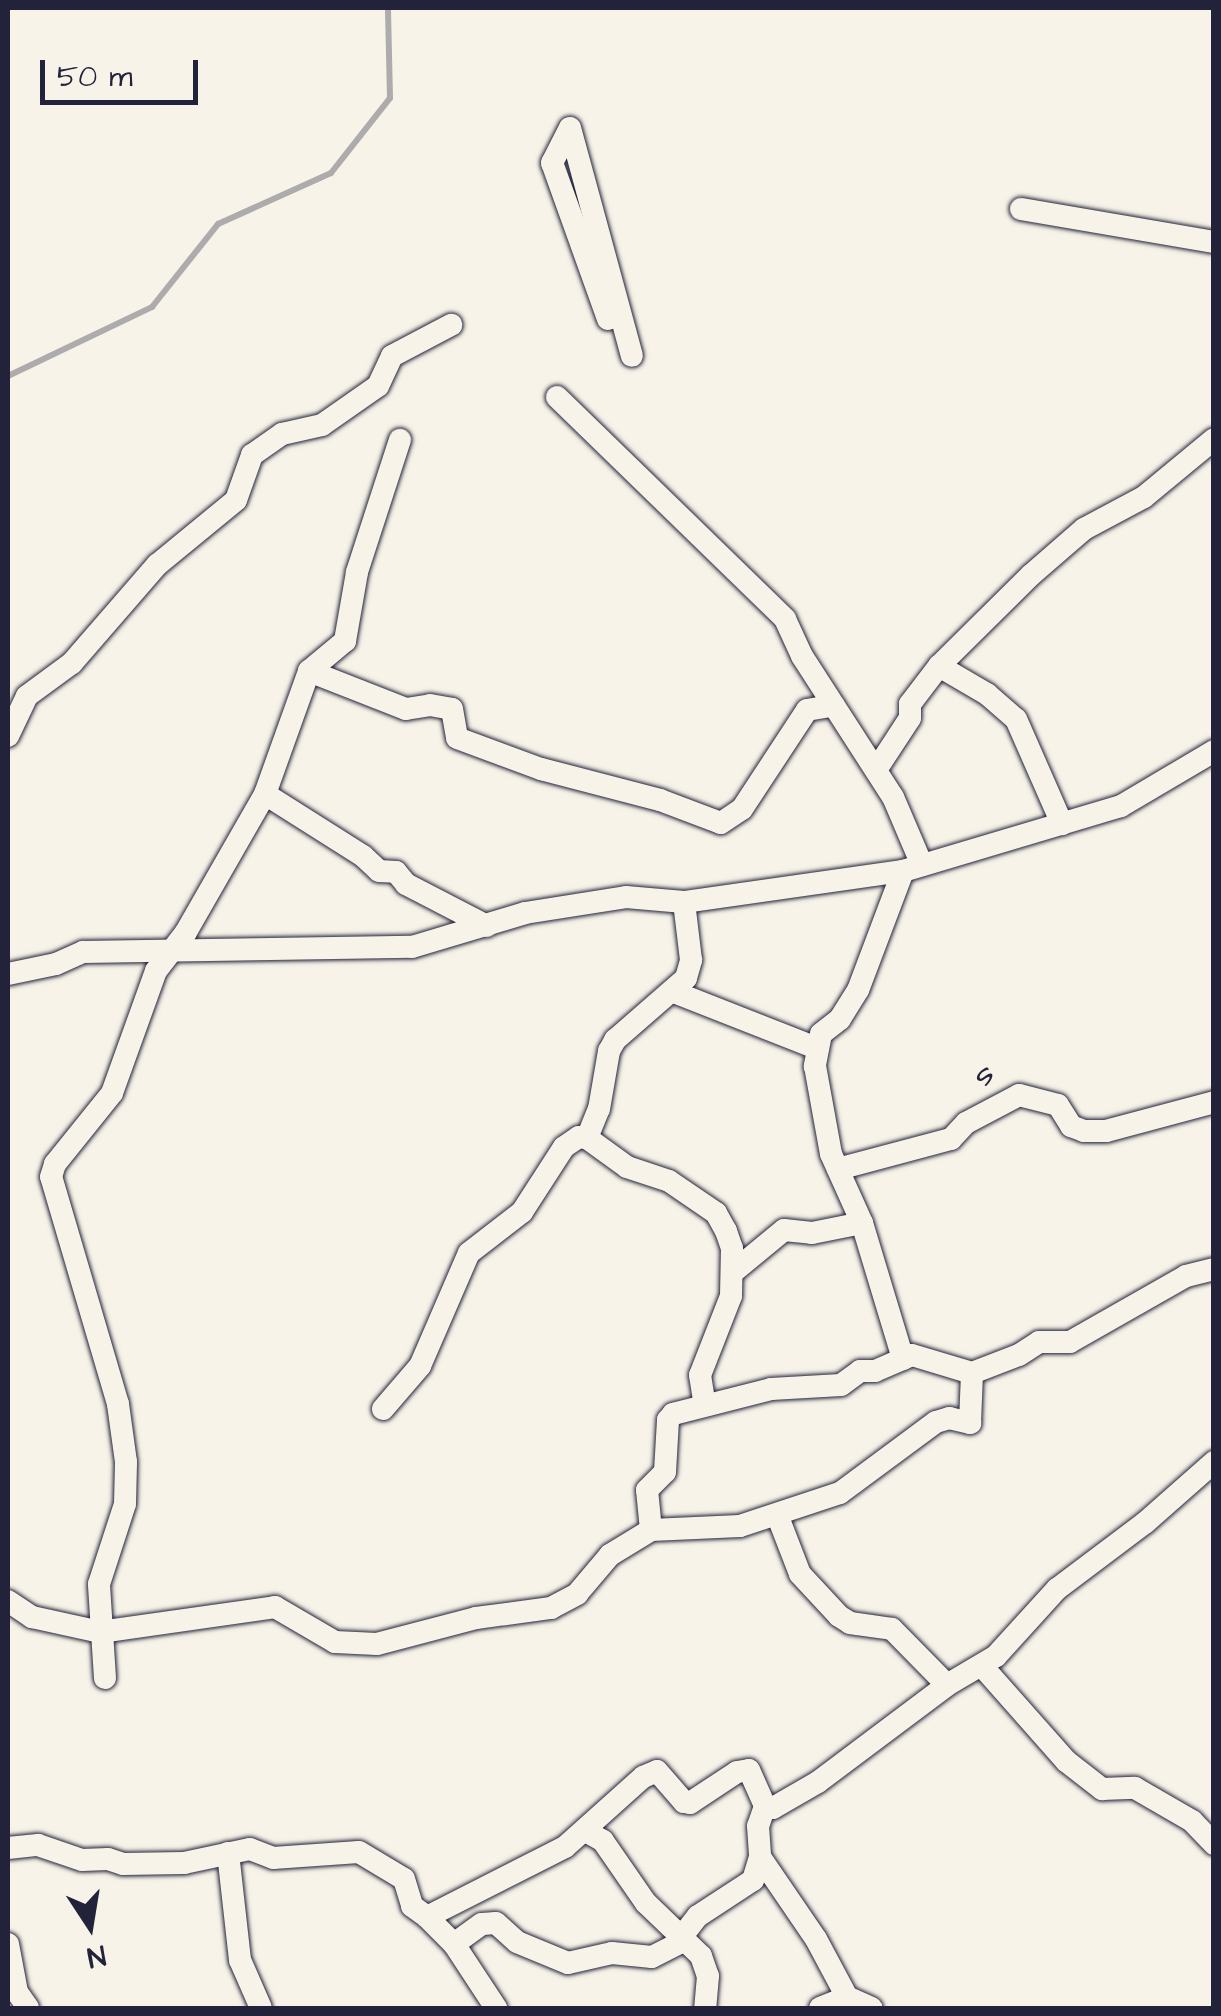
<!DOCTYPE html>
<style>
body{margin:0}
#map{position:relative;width:1221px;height:2016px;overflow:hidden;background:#f7f3e8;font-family:"Architects Daughter",sans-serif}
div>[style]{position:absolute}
.stream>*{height:6px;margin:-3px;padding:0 3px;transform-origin:3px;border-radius:3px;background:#aeabad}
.roads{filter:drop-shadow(0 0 2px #22223b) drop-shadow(0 0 2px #22223b)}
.minor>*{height:22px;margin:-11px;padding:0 11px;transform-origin:11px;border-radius:11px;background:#f7f3e8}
span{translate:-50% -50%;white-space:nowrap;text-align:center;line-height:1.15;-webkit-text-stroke:10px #f7f3e8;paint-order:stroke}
.street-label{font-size:35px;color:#22223b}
.frame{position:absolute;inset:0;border:10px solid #22223b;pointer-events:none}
.north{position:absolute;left:40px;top:1876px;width:100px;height:100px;-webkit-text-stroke:8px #f7f3e8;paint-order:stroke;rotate:168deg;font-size:28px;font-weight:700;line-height:40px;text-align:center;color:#22223b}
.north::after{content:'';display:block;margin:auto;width:35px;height:45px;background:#22223b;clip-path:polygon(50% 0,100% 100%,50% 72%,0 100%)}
.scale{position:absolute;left:40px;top:60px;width:158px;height:45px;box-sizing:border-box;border:5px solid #22223b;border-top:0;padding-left:12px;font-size:30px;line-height:35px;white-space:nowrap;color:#22223b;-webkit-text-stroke:8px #f7f3e8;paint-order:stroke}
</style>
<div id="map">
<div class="stream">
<div style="left:8px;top:376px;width:160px;rotate:-25.6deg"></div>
<div style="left:152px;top:307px;width:106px;rotate:-51.5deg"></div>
<div style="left:218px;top:224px;width:124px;rotate:-24.3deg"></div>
<div style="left:331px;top:173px;width:95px;rotate:-51.8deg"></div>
<div style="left:390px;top:98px;width:90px;rotate:-91.3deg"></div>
</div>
<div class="roads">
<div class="minor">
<div style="left:1021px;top:209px;width:196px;rotate:9.7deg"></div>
<div style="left:608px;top:319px;width:166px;rotate:-109.7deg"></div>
<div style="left:552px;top:163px;width:39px;rotate:-63deg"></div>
<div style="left:570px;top:128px;width:236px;rotate:74.8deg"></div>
<div style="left:557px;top:397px;width:318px;rotate:44.2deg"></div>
<div style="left:785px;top:619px;width:41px;rotate:65.3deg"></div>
<div style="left:802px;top:656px;width:168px;rotate:57.2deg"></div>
<div style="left:893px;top:797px;width:74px;rotate:66.9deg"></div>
<div style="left:939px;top:666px;width:56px;rotate:30.3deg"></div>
<div style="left:987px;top:694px;width:38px;rotate:41deg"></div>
<div style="left:1016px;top:719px;width:115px;rotate:66.3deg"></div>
<div style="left:309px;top:671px;width:104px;rotate:21.4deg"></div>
<div style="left:406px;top:709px;width:24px;rotate:-9deg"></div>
<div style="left:430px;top:705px;width:22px;rotate:10deg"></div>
<div style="left:452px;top:709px;width:29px;rotate:80deg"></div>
<div style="left:457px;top:738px;width:90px;rotate:20.3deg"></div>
<div style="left:541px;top:769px;width:123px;rotate:14.6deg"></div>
<div style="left:660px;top:800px;width:65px;rotate:20.7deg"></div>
<div style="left:721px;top:823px;width:25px;rotate:-34deg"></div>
<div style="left:742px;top:809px;width:118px;rotate:-56.7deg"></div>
<div style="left:807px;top:710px;width:27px;rotate:-10deg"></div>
<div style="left:8px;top:736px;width:44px;rotate:-64.6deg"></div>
<div style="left:27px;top:696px;width:56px;rotate:-36.3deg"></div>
<div style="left:72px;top:663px;width:130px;rotate:-49.1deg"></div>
<div style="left:157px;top:565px;width:102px;rotate:-39.4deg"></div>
<div style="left:236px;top:500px;width:48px;rotate:-70.4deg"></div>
<div style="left:252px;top:455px;width:37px;rotate:-35deg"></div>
<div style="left:282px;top:434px;width:41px;rotate:-12.7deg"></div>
<div style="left:322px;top:425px;width:68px;rotate:-34.9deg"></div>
<div style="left:378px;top:386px;width:33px;rotate:-65deg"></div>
<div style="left:392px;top:356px;width:67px;rotate:-27.7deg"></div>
<div style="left:876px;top:770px;width:62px;rotate:-56.8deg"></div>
<div style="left:910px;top:718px;width:14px;rotate:-90deg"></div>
<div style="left:910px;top:704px;width:48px;rotate:-52.7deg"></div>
<div style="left:939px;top:666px;width:129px;rotate:-44.7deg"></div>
<div style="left:1031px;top:575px;width:70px;rotate:-41deg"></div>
<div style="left:1084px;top:529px;width:68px;rotate:-28.1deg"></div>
<div style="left:1144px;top:497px;width:91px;rotate:-39.6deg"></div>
<div style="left:265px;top:794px;width:116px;rotate:32.3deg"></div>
<div style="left:363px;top:856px;width:22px;rotate:43deg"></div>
<div style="left:379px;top:871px;width:17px;rotate:3deg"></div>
<div style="left:396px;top:872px;width:16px;rotate:50deg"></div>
<div style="left:406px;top:884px;width:91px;rotate:27.4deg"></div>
<div style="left:903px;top:871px;width:127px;rotate:110.7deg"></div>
<div style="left:858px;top:990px;width:34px;rotate:122deg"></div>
<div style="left:840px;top:1019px;width:24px;rotate:142deg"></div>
<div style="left:821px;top:1034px;width:33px;rotate:101deg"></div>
<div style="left:815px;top:1066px;width:89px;rotate:79.7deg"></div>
<div style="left:831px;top:1154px;width:76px;rotate:65.8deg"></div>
<div style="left:862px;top:1223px;width:142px;rotate:73.2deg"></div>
<div style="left:8px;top:974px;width:49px;rotate:-11.8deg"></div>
<div style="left:56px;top:964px;width:30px;rotate:-24deg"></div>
<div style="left:83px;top:952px;width:329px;rotate:-0.9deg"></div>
<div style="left:412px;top:947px;width:118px;rotate:-16.7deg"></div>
<div style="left:525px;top:913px;width:102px;rotate:-9deg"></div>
<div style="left:626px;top:897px;width:58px;rotate:4.9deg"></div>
<div style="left:684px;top:902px;width:221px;rotate:-8.1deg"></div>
<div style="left:903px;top:871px;width:227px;rotate:-16.6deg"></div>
<div style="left:1121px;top:806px;width:108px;rotate:-30.6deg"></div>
<div style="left:674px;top:992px;width:153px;rotate:21.5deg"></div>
<div style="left:587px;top:1138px;width:31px;rotate:-68deg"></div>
<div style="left:599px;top:1109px;width:59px;rotate:-80.2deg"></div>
<div style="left:609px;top:1051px;width:13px;rotate:-61deg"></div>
<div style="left:615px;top:1040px;width:94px;rotate:-41.1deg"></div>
<div style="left:686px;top:978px;width:19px;rotate:-74deg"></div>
<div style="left:691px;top:960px;width:58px;rotate:-96.9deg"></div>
<div style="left:838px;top:1169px;width:117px;rotate:-14.9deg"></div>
<div style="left:951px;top:1139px;width:22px;rotate:-47deg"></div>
<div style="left:966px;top:1123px;width:60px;rotate:-27.8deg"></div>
<div style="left:1019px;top:1095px;width:40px;rotate:14.4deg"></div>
<div style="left:1058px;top:1105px;width:25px;rotate:58deg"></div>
<div style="left:1071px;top:1126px;width:14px;rotate:21deg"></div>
<div style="left:1084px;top:1131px;width:22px"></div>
<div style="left:1106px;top:1131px;width:112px;rotate:-15deg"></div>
<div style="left:733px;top:1272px;width:66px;rotate:-39.5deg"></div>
<div style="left:784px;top:1230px;width:28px;rotate:6deg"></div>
<div style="left:812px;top:1233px;width:51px;rotate:-11.3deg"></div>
<div style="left:383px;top:1409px;width:57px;rotate:-49.3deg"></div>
<div style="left:420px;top:1366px;width:123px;rotate:-66.6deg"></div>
<div style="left:469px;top:1253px;width:67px;rotate:-37.7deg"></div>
<div style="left:522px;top:1212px;width:77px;rotate:-57.1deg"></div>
<div style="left:564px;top:1147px;width:18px;rotate:-34deg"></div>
<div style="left:579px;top:1137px;width:8px;rotate:7deg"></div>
<div style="left:587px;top:1138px;width:49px;rotate:35.9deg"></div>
<div style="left:627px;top:1167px;width:44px;rotate:18.4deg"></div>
<div style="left:669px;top:1181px;width:57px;rotate:34.2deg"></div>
<div style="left:716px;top:1213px;width:21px;rotate:61deg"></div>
<div style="left:726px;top:1231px;width:18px;rotate:71deg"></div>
<div style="left:732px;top:1248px;width:48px;rotate:91.2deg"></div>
<div style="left:731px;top:1296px;width:85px;rotate:111.4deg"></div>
<div style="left:700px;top:1375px;width:30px;rotate:81deg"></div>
<div style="left:778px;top:1517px;width:61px;rotate:68.9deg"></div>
<div style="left:800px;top:1574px;width:57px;rotate:47.1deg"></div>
<div style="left:839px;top:1616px;width:13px;rotate:32deg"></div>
<div style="left:850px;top:1623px;width:42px;rotate:8.1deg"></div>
<div style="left:892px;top:1629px;width:78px;rotate:45.5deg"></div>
<div style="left:651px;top:1530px;width:40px;rotate:-95.7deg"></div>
<div style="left:647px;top:1490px;width:25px;rotate:-45deg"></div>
<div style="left:665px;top:1472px;width:52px;rotate:-86.7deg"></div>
<div style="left:668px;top:1420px;width:8px;rotate:-50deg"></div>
<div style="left:673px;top:1414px;width:101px;rotate:-14.3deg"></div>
<div style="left:771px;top:1389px;width:70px;rotate:-3.3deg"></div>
<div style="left:841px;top:1385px;width:24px;rotate:-36deg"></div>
<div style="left:860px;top:1371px;width:15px"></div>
<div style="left:875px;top:1371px;width:40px;rotate:-23.4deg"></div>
<div style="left:912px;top:1355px;width:63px;rotate:16.7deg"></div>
<div style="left:8px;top:1601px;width:29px;rotate:34deg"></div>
<div style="left:32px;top:1617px;width:70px;rotate:12.4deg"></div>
<div style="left:100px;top:1632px;width:177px;rotate:-8.1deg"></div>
<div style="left:275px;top:1607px;width:69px;rotate:30.3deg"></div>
<div style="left:335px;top:1642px;width:42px;rotate:2.7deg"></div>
<div style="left:377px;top:1644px;width:102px;rotate:-14.7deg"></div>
<div style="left:476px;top:1618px;width:76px;rotate:-7.6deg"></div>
<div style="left:551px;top:1608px;width:30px;rotate:-28deg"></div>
<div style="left:577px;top:1594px;width:51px;rotate:-49.8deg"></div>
<div style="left:610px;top:1555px;width:48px;rotate:-31.4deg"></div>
<div style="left:651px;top:1530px;width:89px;rotate:-2.6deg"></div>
<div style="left:740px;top:1526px;width:105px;rotate:-18.3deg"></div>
<div style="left:840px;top:1493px;width:119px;rotate:-36.5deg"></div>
<div style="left:936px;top:1422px;width:14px;rotate:-17deg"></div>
<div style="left:949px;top:1418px;width:22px;rotate:13deg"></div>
<div style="left:970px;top:1423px;width:50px;rotate:-87.7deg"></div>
<div style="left:972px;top:1373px;width:50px;rotate:-21deg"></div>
<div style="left:1019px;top:1355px;width:24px;rotate:-33deg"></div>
<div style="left:1039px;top:1342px;width:31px"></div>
<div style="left:1070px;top:1342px;width:133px;rotate:-29.6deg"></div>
<div style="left:1186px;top:1276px;width:29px;rotate:-14deg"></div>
<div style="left:982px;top:1666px;width:127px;rotate:48.5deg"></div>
<div style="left:1066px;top:1761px;width:46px;rotate:37.9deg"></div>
<div style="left:1102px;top:1789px;width:33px;rotate:-2deg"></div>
<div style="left:1135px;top:1788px;width:66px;rotate:30.1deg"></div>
<div style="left:1192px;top:1821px;width:32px;rotate:46deg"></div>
<div style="left:105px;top:1678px;width:94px;rotate:-93.7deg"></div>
<div style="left:99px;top:1584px;width:84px;rotate:-72deg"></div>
<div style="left:125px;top:1504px;width:42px;rotate:-88.6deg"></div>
<div style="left:126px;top:1462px;width:59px;rotate:-97.9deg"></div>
<div style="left:118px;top:1404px;width:237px;rotate:-106.4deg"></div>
<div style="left:51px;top:1177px;width:14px;rotate:-73deg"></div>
<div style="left:55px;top:1164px;width:91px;rotate:-51.2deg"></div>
<div style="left:112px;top:1093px;width:130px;rotate:-70.2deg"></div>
<div style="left:156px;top:971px;width:49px;rotate:-52.4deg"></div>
<div style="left:186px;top:932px;width:159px;rotate:-60.2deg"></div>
<div style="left:265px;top:794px;width:131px;rotate:-70.3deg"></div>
<div style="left:309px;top:671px;width:47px;rotate:-39.8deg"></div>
<div style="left:345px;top:641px;width:70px;rotate:-80.1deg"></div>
<div style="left:357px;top:572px;width:139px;rotate:-72deg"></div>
<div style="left:765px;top:1806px;width:21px;rotate:109deg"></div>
<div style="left:758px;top:1826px;width:31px;rotate:86deg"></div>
<div style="left:760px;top:1857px;width:99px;rotate:55.7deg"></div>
<div style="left:816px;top:1939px;width:66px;rotate:61.9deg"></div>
<div style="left:847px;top:1997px;width:27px;rotate:24deg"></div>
<div style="left:587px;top:1832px;width:18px;rotate:29deg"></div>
<div style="left:603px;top:1841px;width:75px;rotate:55.3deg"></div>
<div style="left:646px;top:1903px;width:76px;rotate:43.9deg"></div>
<div style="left:701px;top:1956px;width:21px;rotate:71deg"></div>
<div style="left:708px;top:1976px;width:32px;rotate:95deg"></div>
<div style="left:8px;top:1848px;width:30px;rotate:-6deg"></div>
<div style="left:38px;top:1845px;width:46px;rotate:18.8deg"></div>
<div style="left:82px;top:1860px;width:26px;rotate:-2deg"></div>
<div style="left:108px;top:1859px;width:16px;rotate:18deg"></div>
<div style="left:123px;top:1864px;width:61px;rotate:-0.9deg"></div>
<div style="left:184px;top:1863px;width:67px;rotate:-12deg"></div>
<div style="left:250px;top:1849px;width:25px;rotate:21deg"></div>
<div style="left:273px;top:1858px;width:86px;rotate:-4deg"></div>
<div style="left:359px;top:1852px;width:52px;rotate:31deg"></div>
<div style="left:404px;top:1879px;width:28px;rotate:73deg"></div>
<div style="left:412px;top:1906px;width:19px;rotate:36deg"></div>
<div style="left:427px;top:1917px;width:155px;rotate:-26.9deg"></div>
<div style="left:565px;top:1847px;width:105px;rotate:-41.9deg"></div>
<div style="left:643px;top:1777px;width:15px;rotate:-23deg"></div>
<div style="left:657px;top:1771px;width:41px;rotate:48.9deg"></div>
<div style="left:684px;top:1802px;width:6px;rotate:9deg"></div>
<div style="left:690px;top:1803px;width:56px;rotate:-33.4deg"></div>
<div style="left:737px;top:1772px;width:12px;rotate:-9deg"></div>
<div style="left:749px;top:1770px;width:39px;rotate:66deg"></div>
<div style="left:765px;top:1806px;width:8px;rotate:14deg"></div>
<div style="left:773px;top:1808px;width:52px;rotate:-30deg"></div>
<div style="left:818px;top:1782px;width:161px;rotate:-36.9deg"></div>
<div style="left:947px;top:1685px;width:57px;rotate:-30.6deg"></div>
<div style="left:996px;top:1656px;width:91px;rotate:-47.7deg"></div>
<div style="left:1057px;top:1589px;width:111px;rotate:-37deg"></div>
<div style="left:1146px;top:1522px;width:91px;rotate:-41.4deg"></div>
<div style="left:228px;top:1853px;width:108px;rotate:83.6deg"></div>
<div style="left:240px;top:1960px;width:52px;rotate:66.4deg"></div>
<div style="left:427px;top:1917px;width:38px;rotate:45deg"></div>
<div style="left:454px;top:1944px;width:77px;rotate:56.7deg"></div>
<div style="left:683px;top:1935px;width:24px;rotate:-52deg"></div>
<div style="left:698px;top:1916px;width:66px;rotate:-33.2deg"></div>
<div style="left:753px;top:1880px;width:24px;rotate:-73deg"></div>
<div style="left:8px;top:1944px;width:49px;rotate:79.4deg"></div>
<div style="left:17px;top:1992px;width:19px;rotate:55deg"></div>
<div style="left:454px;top:1944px;width:34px;rotate:-36deg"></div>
<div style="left:482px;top:1924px;width:14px;rotate:-4deg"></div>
<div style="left:496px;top:1923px;width:28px;rotate:42deg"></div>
<div style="left:517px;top:1942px;width:55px;rotate:22.4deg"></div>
<div style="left:568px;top:1963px;width:45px;rotate:-12.8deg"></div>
<div style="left:612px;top:1953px;width:40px;rotate:5.7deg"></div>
<div style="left:652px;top:1957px;width:38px;rotate:-27deg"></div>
<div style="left:820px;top:2008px;width:29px;rotate:-22deg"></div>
</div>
</div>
<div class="street-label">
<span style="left:984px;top:1075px;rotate:-26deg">s</span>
</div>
<div class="frame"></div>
<div class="north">N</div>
<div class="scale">50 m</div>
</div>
